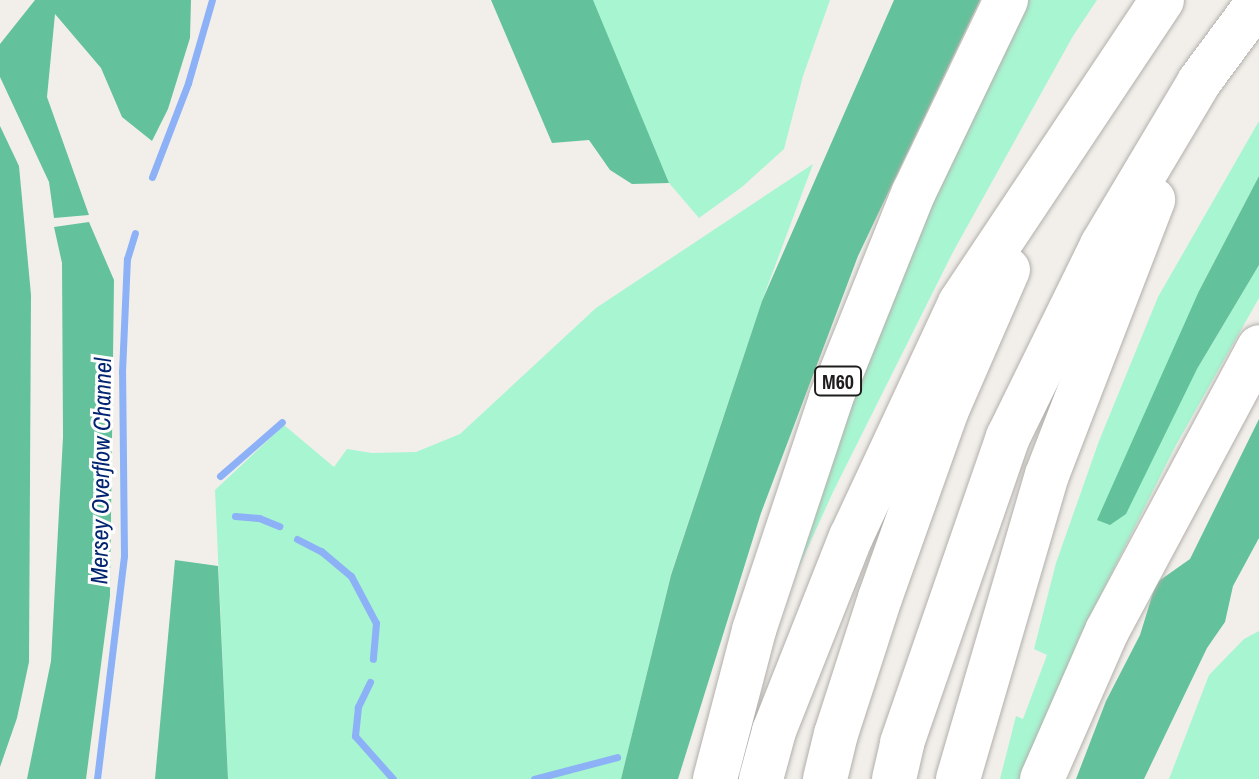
<!DOCTYPE html>
<style>
body{margin:0}
#map{position:relative;width:1259px;height:779px;overflow:hidden;background:#f2efeb;font-family:"Archivo Narrow",sans-serif}
div>[style]{position:absolute}
.green>*{inset:0;background:#a8f5d2}
.forest>*{inset:0;background:#63c29b}
.stream>*{height:7px;margin:-3.5px;padding:0 3.5px;transform-origin:3.5px;border-radius:3.5px;background:#8cb1f6}
.roads{filter:drop-shadow(0 0 2px #b2afab) drop-shadow(0 0 2px #b2afab)}
.highway>*{height:44px;margin:-22px;padding:0 22px;transform-origin:22px;border-radius:22px;background:#fff}
span{translate:-50% -50%;white-space:nowrap;text-align:center;line-height:1.15;-webkit-text-stroke:6px #fff;paint-order:stroke}
.shield-label span{padding:2px 6px;background:#fff;border:2px solid;border-radius:6px;-webkit-text-stroke-width:0}
.shield-label{font-size:20px;color:#1f1d1c;font-weight:700}
.water-label{font-size:24px;color:#022572;font-style:italic}
</style>
<div id="map">
<div class="green">
<div style="clip-path:polygon(590px 0,830px 0,803px 76px,784px 149px,742px 187px,699px 218px,669px 183px)"></div>
<div style="clip-path:polygon(1023px 0,1097px 0,1073px 36px,953px 252px,833px 492px,765px 642px,850px 384px)"></div>
<div style="clip-path:polygon(1259px 121px,1259px 176px,1199px 291px,1197px 369px,1259px 265px,1259px 298px,1176px 445px,1079px 638px,1023px 779px,1000px 779px,1016px 716px,1023px 719px,1047px 655px,1034px 649px,1056px 563px,1099px 441px,1158px 297px)"></div>
<div style="clip-path:polygon(813px 164px,762px 301px,671px 574px,621px 779px,228px 779px,215px 490px,284px 425px,334px 467px,347px 449px,372px 453px,416px 452px,460px 434px,596px 308px)"></div>
<div style="clip-path:polygon(1259px 631px,1259px 779px,1169px 779px,1209px 675px,1244px 639px)"></div>
</div>
<div class="forest">
<div style="clip-path:polygon(35px 0,191px 0,190px 38px,168px 109px,152px 141px,122px 117px,101px 68px,55px 14px,47px 97px,89px 215px,54px 218px,49px 182px,0 77px,0 44px)"></div>
<div style="clip-path:polygon(491px 0,593px 0,669px 183px,632px 184px,610px 170px,589px 140px,552px 143px)"></div>
<div style="clip-path:polygon(894px 0,980px 0,858px 256px,761px 513px,678px 779px,621px 779px,671px 575px,762px 301px)"></div>
<div style="clip-path:polygon(0 126px,19px 166px,31px 295px,29px 662px,17px 718px,0 767px)"></div>
<div style="clip-path:polygon(1259px 176px,1259px 265px,1197px 369px,1126px 514px,1110px 525px,1097px 520px,1199px 291px)"></div>
<div style="clip-path:polygon(89px 222px,114px 280px,110px 596px,86px 779px,27px 779px,51px 661px,63px 437px,62px 263px,54px 227px)"></div>
<div style="clip-path:polygon(1259px 419px,1259px 538px,1233px 586px,1225px 622px,1207px 648px,1144px 779px,1076px 779px,1106px 701px,1140px 635px,1156px 583px,1190px 559px)"></div>
<div style="clip-path:polygon(175px 560px,218px 566px,228px 779px,155px 779px)"></div>
</div>
<div class="stream">
<div style="left:152px;top:177px;width:101px;rotate:-69deg"></div>
<div style="left:188px;top:83px;width:86px;rotate:-73.9deg"></div>
<div style="left:220px;top:476px;width:82px;rotate:-41.1deg"></div>
<div style="left:235px;top:516px;width:24px;rotate:5deg"></div>
<div style="left:259px;top:518px;width:22px;rotate:22deg"></div>
<div style="left:297px;top:539px;width:27px;rotate:27deg"></div>
<div style="left:321px;top:551px;width:39px;rotate:40deg"></div>
<div style="left:351px;top:576px;width:53px;rotate:62deg"></div>
<div style="left:376px;top:623px;width:36px;rotate:95deg"></div>
<div style="left:370px;top:682px;width:28px;rotate:116deg"></div>
<div style="left:358px;top:707px;width:29px;rotate:96deg"></div>
<div style="left:355px;top:736px;width:57px;rotate:48.5deg"></div>
<div style="left:97px;top:779px;width:225px;rotate:-83.1deg"></div>
<div style="left:124px;top:556px;width:184px;rotate:-90.6deg"></div>
<div style="left:122px;top:372px;width:113px;rotate:-87.5deg"></div>
<div style="left:127px;top:259px;width:27px;rotate:-73deg"></div>
<div style="left:534px;top:779px;width:86px;rotate:-14.8deg"></div>
</div>
<div class="roads">
<div class="highway">
<div style="left:715px;top:779px;width:154px;rotate:-75.3deg"></div>
<div style="left:754px;top:630px;width:244px;rotate:-71.6deg"></div>
<div style="left:831px;top:398px;width:222px;rotate:-68.1deg"></div>
<div style="left:914px;top:192px;width:213px;rotate:-64.4deg"></div>
<div style="left:761px;top:779px;width:50px;rotate:-74.8deg"></div>
<div style="left:774px;top:731px;width:209px;rotate:-68.4deg"></div>
<div style="left:851px;top:537px;width:258px;rotate:-65deg"></div>
<div style="left:960px;top:303px;width:364px;rotate:-56.3deg"></div>
<div style="left:825px;top:779px;width:46px;rotate:-76.3deg"></div>
<div style="left:836px;top:734px;width:143px;rotate:-72.1deg"></div>
<div style="left:880px;top:598px;width:200px;rotate:-70.4deg"></div>
<div style="left:947px;top:410px;width:153px;rotate:-66.5deg"></div>
<div style="left:894px;top:779px;width:37px;rotate:-77deg"></div>
<div style="left:902px;top:743px;width:324px;rotate:-70.9deg"></div>
<div style="left:1008px;top:437px;width:214px;rotate:-63.9deg"></div>
<div style="left:1102px;top:245px;width:190px;rotate:-59.2deg"></div>
<div style="left:1199px;top:82px;width:101px;rotate:-53.5deg"></div>
<div style="left:958px;top:779px;width:317px;rotate:-73.7deg"></div>
<div style="left:1047px;top:475px;width:295px;rotate:-68.9deg"></div>
<div style="left:1042px;top:779px;width:162px;rotate:-66.3deg"></div>
<div style="left:1107px;top:631px;width:322px;rotate:-61.8deg"></div>
</div>
</div>
<div class="shield-label">
<span style="left:838px;top:381px">M60</span>
</div>
<div class="water-label">
<span style="left:101px;top:471px;rotate:-89deg">Mersey Overflow Channel</span>
</div>
</div>
